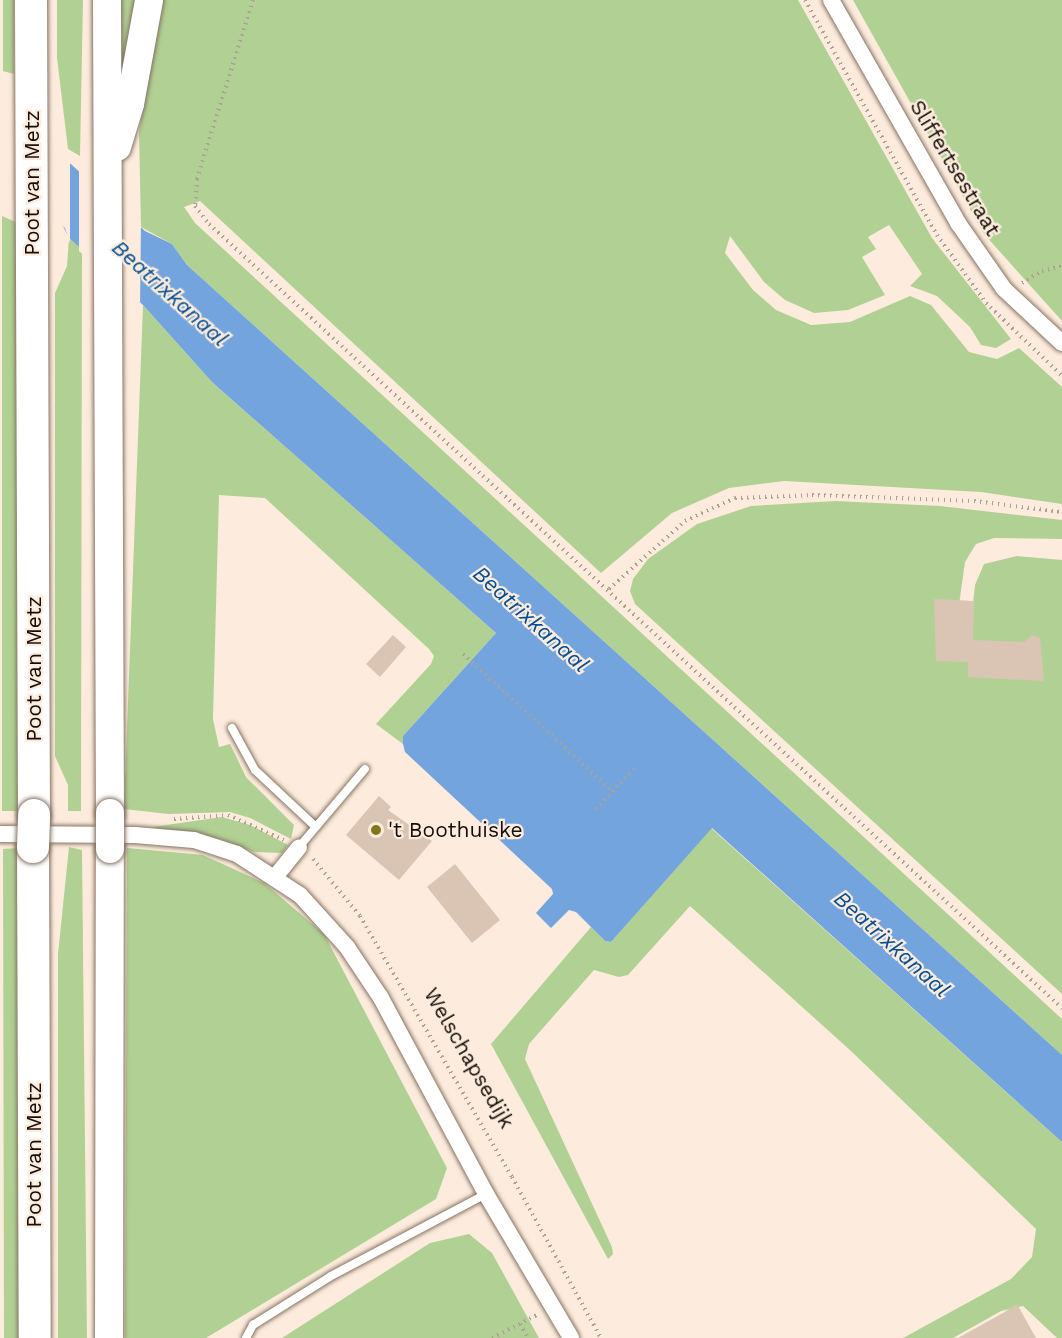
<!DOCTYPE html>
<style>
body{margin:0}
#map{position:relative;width:1062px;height:1338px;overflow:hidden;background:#fdecdd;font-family:"Work Sans",sans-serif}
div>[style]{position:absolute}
.green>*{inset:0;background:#b1d194}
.water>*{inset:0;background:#73a4de}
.pier>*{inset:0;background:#fdecdd}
.building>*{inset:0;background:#dac4b4}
.path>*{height:4px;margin-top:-2px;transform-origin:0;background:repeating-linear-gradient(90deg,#ada094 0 1.5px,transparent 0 6px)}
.roads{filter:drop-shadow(0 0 2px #857363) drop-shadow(0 0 2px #857363)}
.service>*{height:8px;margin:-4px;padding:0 4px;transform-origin:4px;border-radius:4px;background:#fff}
.minor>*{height:16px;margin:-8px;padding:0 8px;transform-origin:8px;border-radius:8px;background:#fff}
.trunk>*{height:28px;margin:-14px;padding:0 14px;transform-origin:14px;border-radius:14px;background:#fff}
.motorway>*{height:32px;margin:-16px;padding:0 16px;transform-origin:16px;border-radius:16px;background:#fff}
.bridges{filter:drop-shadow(0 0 2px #857363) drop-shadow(0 0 2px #857363)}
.trunk-bridge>*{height:28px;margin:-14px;padding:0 14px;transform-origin:14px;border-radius:14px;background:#fff}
.motorway-bridge>*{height:32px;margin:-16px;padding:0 16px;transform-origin:16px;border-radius:16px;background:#fff}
.dots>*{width:16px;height:16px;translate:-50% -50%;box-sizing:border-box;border:3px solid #fdecdd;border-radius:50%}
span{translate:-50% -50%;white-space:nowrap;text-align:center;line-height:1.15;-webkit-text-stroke:4.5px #fdecdd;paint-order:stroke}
.street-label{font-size:21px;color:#150e08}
.poi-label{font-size:21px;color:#150e08}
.left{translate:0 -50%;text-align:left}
.water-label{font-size:22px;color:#024f94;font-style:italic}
</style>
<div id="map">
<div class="green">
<div style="clip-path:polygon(3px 0,14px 0,14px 74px,3px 71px)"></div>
<div style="clip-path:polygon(57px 0,83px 0,80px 156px,68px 149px,57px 58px)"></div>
<div style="clip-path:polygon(119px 0,141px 0,120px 103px)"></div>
<div style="clip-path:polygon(162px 0,798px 0,932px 238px,1011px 339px,996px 348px,981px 345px,970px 327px,937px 296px,910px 286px,922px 274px,889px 225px,868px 237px,876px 249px,862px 257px,885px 295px,848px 310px,814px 313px,785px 300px,764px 282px,730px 236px,725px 253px,753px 290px,776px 310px,811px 325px,850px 322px,910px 296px,931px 305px,969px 352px,997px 359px,1019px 348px,1062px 387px,1062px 504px,981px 492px,784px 481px,729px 488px,672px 513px,601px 573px,200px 201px,184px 207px,195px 223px,1062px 1019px,1062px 1055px,187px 265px,172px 244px,141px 227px,139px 132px)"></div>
<div style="clip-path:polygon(853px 0,1062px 0,1062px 321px,984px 234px)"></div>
<div style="clip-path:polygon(2px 216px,18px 223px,18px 811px,2px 811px)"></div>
<div style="clip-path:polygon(69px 238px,82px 250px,81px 811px,68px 811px,68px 785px,55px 756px,55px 293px,67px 266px)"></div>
<div style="clip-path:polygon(143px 305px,212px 382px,496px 633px,403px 736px,403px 744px,376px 724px,431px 664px,434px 656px,429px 649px,265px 498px,219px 495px,213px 719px,219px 747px,230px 744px,246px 777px,294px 825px,291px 839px,250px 818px,230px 812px,168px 814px,124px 809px)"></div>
<div style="clip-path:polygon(836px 501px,940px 506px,1062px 520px,1062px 539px,994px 538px,976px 544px,965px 562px,954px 641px,969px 641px,975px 585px,984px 564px,1017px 556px,1062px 560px,1062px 994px,635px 604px,630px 591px,633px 579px,648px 559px,697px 524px,751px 506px)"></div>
<div style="clip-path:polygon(222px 817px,250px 825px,288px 845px,282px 853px,254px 852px,220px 839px,152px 827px)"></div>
<div style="clip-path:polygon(711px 828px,1062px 1142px,1062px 1338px,1057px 1338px,1023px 1306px,1001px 1311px,953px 1338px,903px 1338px,1011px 1279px,1032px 1257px,1036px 1229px,851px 1051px,690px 906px,628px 975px,619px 977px,594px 970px,529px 1044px,525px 1059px,612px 1247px,613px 1254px,608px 1259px,491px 1044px,591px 927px,605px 941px,611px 942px)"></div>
<div style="clip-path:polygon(69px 847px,82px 850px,87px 1338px,58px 1338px,58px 954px)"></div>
<div style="clip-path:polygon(17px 848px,21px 1338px,4px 1338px,3px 849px)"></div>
<div style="clip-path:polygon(127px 848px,203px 855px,264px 883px,324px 934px,447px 1168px,436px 1199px,206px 1338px,125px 1338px)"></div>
<div style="clip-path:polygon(469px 1234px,492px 1253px,539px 1338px,282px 1338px,430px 1243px)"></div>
</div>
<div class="water">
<div style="clip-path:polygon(0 101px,13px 119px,21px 119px,145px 231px,172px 244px,187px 265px,1062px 1055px,1062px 1142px,712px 828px,611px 942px,605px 941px,576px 912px,569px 910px,551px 928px,536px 913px,553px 894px,552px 889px,405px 752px,403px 744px,403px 736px,496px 633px,212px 382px,143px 305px,69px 238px)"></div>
</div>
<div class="pier">
<div style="clip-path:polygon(0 98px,15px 111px,15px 118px,24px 118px,70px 159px,70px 243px,65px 228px,53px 218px,42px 218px,10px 187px,9px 179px,0 179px)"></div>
<div style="clip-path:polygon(79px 167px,141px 223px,140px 306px,79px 251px)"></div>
</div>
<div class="building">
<div style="clip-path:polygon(934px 599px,974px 601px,973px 640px,1024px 642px,1032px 635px,1040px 638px,1044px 681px,968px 677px,968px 662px,936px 661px)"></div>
<div style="clip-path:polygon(393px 635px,406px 647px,380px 677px,366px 664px)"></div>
<div style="clip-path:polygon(379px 796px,391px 807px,388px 810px,432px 841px,399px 880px,346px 835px)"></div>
<div style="clip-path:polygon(455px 864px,500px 920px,472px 943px,427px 887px)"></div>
<div style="clip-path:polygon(1017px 1304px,1036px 1338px,958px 1338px,1003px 1313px)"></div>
</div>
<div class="path">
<div style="left:253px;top:0;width:188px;rotate:107.4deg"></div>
<div style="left:197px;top:179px;width:27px;rotate:94deg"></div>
<div style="left:195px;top:206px;width:23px;rotate:52deg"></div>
<div style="left:209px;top:224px;width:1159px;rotate:42.59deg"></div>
<div style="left:805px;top:0;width:270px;rotate:60.7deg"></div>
<div style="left:937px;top:235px;width:84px;rotate:54.2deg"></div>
<div style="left:986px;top:303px;width:105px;rotate:43.8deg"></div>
<div style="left:1022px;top:283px;width:23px;rotate:-31deg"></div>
<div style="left:1042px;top:271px;width:21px;rotate:-14deg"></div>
<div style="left:609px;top:589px;width:102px;rotate:-41.8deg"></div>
<div style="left:685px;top:521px;width:55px;rotate:-24.7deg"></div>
<div style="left:735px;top:498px;width:77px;rotate:-2.2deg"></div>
<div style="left:812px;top:495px;width:162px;rotate:2.1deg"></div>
<div style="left:974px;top:501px;width:89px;rotate:7.1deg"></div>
<div style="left:463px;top:654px;width:202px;rotate:42.6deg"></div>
<div style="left:596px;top:809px;width:59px;rotate:-47.1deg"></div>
<div style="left:174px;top:819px;width:54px;rotate:-4.2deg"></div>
<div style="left:228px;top:815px;width:61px;rotate:24.1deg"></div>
<div style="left:313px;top:859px;width:74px;rotate:50.5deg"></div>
<div style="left:360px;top:916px;width:302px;rotate:59.8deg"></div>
<div style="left:512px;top:1177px;width:184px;rotate:61.1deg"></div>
<div style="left:520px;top:1324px;width:16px;rotate:60deg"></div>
<div style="left:492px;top:1338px;width:51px;rotate:-27.1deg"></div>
</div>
<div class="roads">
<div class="service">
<div style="left:232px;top:728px;width:48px;rotate:61.3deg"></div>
<div style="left:255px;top:770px;width:83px;rotate:43.1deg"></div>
<div style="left:299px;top:847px;width:102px;rotate:-49.8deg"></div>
<div style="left:246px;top:1338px;width:15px;rotate:-62deg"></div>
<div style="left:253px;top:1325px;width:92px;rotate:-32.1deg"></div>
<div style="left:331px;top:1276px;width:175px;rotate:-27.9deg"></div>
</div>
<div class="minor">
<div style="left:831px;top:0;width:257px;rotate:60.3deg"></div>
<div style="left:958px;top:223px;width:80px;rotate:55.1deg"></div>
<div style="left:1004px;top:289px;width:79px;rotate:43deg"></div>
<div style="left:0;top:834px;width:135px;rotate:0.4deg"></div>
<div style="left:135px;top:835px;width:59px;rotate:4.8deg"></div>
<div style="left:194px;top:840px;width:45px;rotate:18deg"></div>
<div style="left:237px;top:854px;width:75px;rotate:33.1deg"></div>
<div style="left:300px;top:895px;width:70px;rotate:47.9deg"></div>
<div style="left:347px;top:947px;width:61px;rotate:56.3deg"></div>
<div style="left:381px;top:998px;width:222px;rotate:61.8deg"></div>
<div style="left:486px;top:1194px;width:167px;rotate:59.4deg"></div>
<div style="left:275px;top:877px;width:38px;rotate:-51deg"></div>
</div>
<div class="trunk">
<div style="left:107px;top:0;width:813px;rotate:89.79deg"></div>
<div style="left:117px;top:147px;width:45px;rotate:-73.2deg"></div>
<div style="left:130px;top:104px;width:106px;rotate:-79.6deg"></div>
<div style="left:109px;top:1338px;width:489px;rotate:-89.9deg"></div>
</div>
<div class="motorway">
<div style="left:31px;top:0;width:815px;rotate:89.79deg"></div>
<div style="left:33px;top:847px;width:491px;rotate:89.8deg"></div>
</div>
</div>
<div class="bridges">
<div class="trunk-bridge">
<div style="left:110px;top:849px;width:36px;rotate:-90deg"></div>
</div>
<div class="motorway-bridge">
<div style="left:33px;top:847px;width:32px;rotate:-88deg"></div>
</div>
</div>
<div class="dots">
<div style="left:376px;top:830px;background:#84761a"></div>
</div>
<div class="street-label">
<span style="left:955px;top:168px;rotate:59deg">Sliffertsestraat</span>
<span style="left:32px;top:183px;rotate:-90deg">Poot van Metz</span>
<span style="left:34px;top:669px;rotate:-90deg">Poot van Metz</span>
<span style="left:469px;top:1058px;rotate:60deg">Welschapsedijk</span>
<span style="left:34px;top:1155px;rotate:-90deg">Poot van Metz</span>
</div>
<div class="poi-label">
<span class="left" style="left:388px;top:830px">'t Boothuiske</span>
</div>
<div class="water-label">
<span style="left:170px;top:293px;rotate:42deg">Beatrixkanaal</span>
<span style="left:531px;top:619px;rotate:42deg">Beatrixkanaal</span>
<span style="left:892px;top:944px;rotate:42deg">Beatrixkanaal</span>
</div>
</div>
